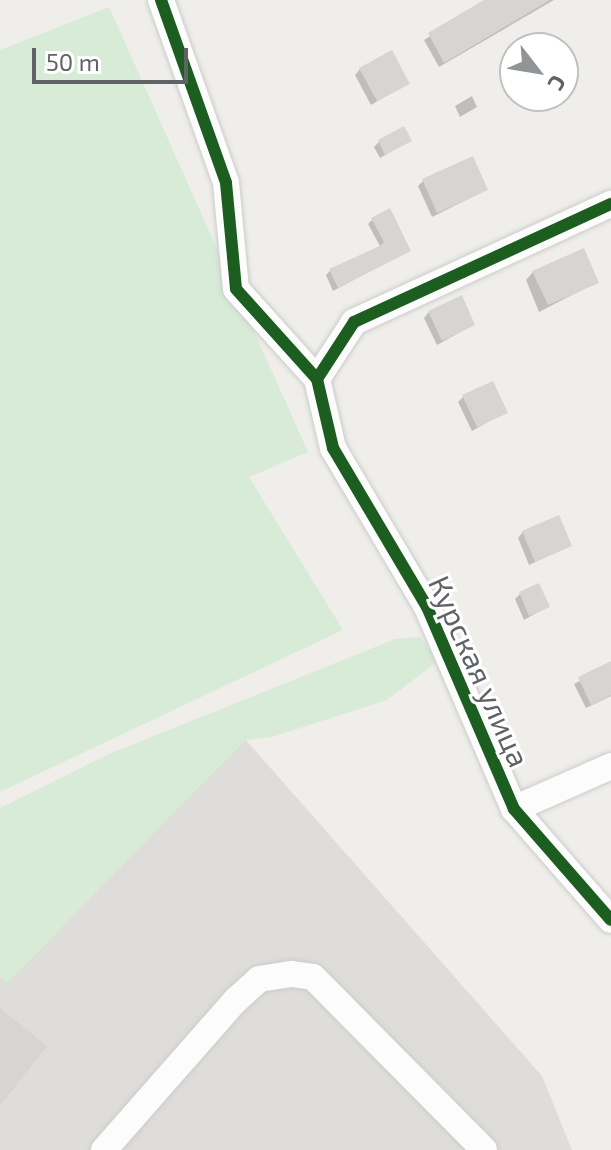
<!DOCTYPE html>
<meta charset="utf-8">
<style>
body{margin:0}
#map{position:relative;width:611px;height:1150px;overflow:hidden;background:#efeeea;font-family:"Exo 2",sans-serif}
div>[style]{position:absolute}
.industrial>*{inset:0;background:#dfddda}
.green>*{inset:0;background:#d8ebd6}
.shadow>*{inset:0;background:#0003}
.building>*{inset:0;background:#d6d5d3}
.roads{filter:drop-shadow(0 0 2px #cbcccc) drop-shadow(0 0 2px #cbcccc)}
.minor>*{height:26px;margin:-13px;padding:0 13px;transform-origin:13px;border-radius:13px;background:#fdfcfc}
.cycleway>*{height:12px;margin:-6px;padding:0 6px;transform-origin:6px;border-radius:6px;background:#1b5e20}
span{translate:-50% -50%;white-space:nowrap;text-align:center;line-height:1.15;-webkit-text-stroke:6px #fff;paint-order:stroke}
.street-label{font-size:30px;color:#5f6368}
.north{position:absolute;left:499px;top:32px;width:80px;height:80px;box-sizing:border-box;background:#fff;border:2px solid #bfc1c3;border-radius:50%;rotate:121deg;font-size:22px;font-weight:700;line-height:32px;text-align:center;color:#5f6368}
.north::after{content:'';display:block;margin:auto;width:28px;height:36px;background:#919496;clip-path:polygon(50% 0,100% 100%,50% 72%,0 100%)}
.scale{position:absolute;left:32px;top:48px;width:156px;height:36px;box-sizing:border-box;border:4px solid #5f6368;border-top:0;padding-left:10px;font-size:24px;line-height:28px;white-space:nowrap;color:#5f6368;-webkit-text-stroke:6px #fff;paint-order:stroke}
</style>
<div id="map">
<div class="industrial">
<div style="clip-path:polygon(245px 739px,542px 1076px,572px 1150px,0 1150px,0 976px,7px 983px)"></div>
</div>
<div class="green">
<div style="clip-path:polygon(109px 7px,308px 452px,249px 477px,343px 630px,0 792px,0 50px)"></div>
<div style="clip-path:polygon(420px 637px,438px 661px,387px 700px,272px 737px,245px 740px,7px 983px,0 975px,0 808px,109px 754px,395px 639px)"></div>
</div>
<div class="shadow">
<div style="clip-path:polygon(486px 0,554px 0,439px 67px,424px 40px)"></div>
<div style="clip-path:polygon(360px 69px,408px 83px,371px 105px,355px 75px)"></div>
<div style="clip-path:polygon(472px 96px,477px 107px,460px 117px,455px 106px)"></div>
<div style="clip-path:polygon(409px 141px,380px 158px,374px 147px,379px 142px)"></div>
<div style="clip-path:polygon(423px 181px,486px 190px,432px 217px,418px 186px)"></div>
<div style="clip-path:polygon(372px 220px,409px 250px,333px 291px,326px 275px,330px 271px,380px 246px,368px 224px)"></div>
<div style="clip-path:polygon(533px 272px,597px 282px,539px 312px,526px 280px)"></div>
<div style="clip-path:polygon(429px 312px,473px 325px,437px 345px,424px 318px)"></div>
<div style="clip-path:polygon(463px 397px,505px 412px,472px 431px,458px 402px)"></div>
<div style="clip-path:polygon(523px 532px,570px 546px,529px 565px,518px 538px)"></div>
<div style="clip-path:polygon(520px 594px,547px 607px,524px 620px,515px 599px)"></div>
<div style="clip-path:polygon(611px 665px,611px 696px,586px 708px,574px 684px)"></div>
</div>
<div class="building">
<div style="clip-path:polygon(484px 0,550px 0,444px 63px,428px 33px)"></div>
<div style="clip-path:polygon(392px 50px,410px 84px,377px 101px,359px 68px)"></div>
<div style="clip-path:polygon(404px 126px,412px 141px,385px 155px,378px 140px)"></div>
<div style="clip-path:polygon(473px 156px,488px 190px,437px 213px,422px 179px)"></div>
<div style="clip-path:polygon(390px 208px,411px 251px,338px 288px,329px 269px,380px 246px,384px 242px,371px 218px)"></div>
<div style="clip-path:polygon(584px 248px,599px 283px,548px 305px,532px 271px)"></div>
<div style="clip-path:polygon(462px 295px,475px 325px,442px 341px,428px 311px)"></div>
<div style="clip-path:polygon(493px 381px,508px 413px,477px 427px,462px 395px)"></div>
<div style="clip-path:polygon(559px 515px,572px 546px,535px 562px,522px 531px)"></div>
<div style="clip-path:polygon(539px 583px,550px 607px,529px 616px,519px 592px)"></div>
<div style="clip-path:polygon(611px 661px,611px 695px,591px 705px,578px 677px)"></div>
<div style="clip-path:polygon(0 1008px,47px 1046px,0 1106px)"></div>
</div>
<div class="roads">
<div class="minor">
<div style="left:161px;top:0;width:194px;rotate:70.4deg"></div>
<div style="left:226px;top:183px;width:106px;rotate:84.6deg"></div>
<div style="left:236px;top:289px;width:121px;rotate:48deg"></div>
<div style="left:317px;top:379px;width:71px;rotate:76.9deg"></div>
<div style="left:333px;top:448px;width:185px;rotate:59.4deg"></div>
<div style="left:427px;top:607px;width:220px;rotate:66.7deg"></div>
<div style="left:514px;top:809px;width:147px;rotate:48.9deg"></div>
<div style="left:317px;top:379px;width:68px;rotate:-57deg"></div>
<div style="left:354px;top:322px;width:283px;rotate:-24.7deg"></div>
<div style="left:514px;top:809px;width:106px;rotate:-23.9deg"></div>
<div style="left:104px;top:1150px;width:200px;rotate:-48.7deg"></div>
<div style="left:236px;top:1000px;width:31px;rotate:-42deg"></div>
<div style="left:259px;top:979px;width:33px;rotate:-9deg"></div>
<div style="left:292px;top:974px;width:21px;rotate:8deg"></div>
<div style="left:313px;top:977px;width:243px;rotate:45.3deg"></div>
</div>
</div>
<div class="cycleway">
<div style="left:161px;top:0;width:194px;rotate:70.4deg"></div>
<div style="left:226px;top:183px;width:106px;rotate:84.6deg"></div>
<div style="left:236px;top:289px;width:121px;rotate:48deg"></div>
<div style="left:317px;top:379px;width:71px;rotate:76.9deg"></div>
<div style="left:333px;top:448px;width:185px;rotate:59.4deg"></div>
<div style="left:427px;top:607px;width:220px;rotate:66.7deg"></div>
<div style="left:514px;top:809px;width:147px;rotate:48.9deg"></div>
<div style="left:317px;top:379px;width:68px;rotate:-57deg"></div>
<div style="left:354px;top:322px;width:283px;rotate:-24.7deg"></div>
</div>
<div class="street-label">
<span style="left:480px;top:671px;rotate:66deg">Курская улица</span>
</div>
<div class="north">С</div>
<div class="scale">50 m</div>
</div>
